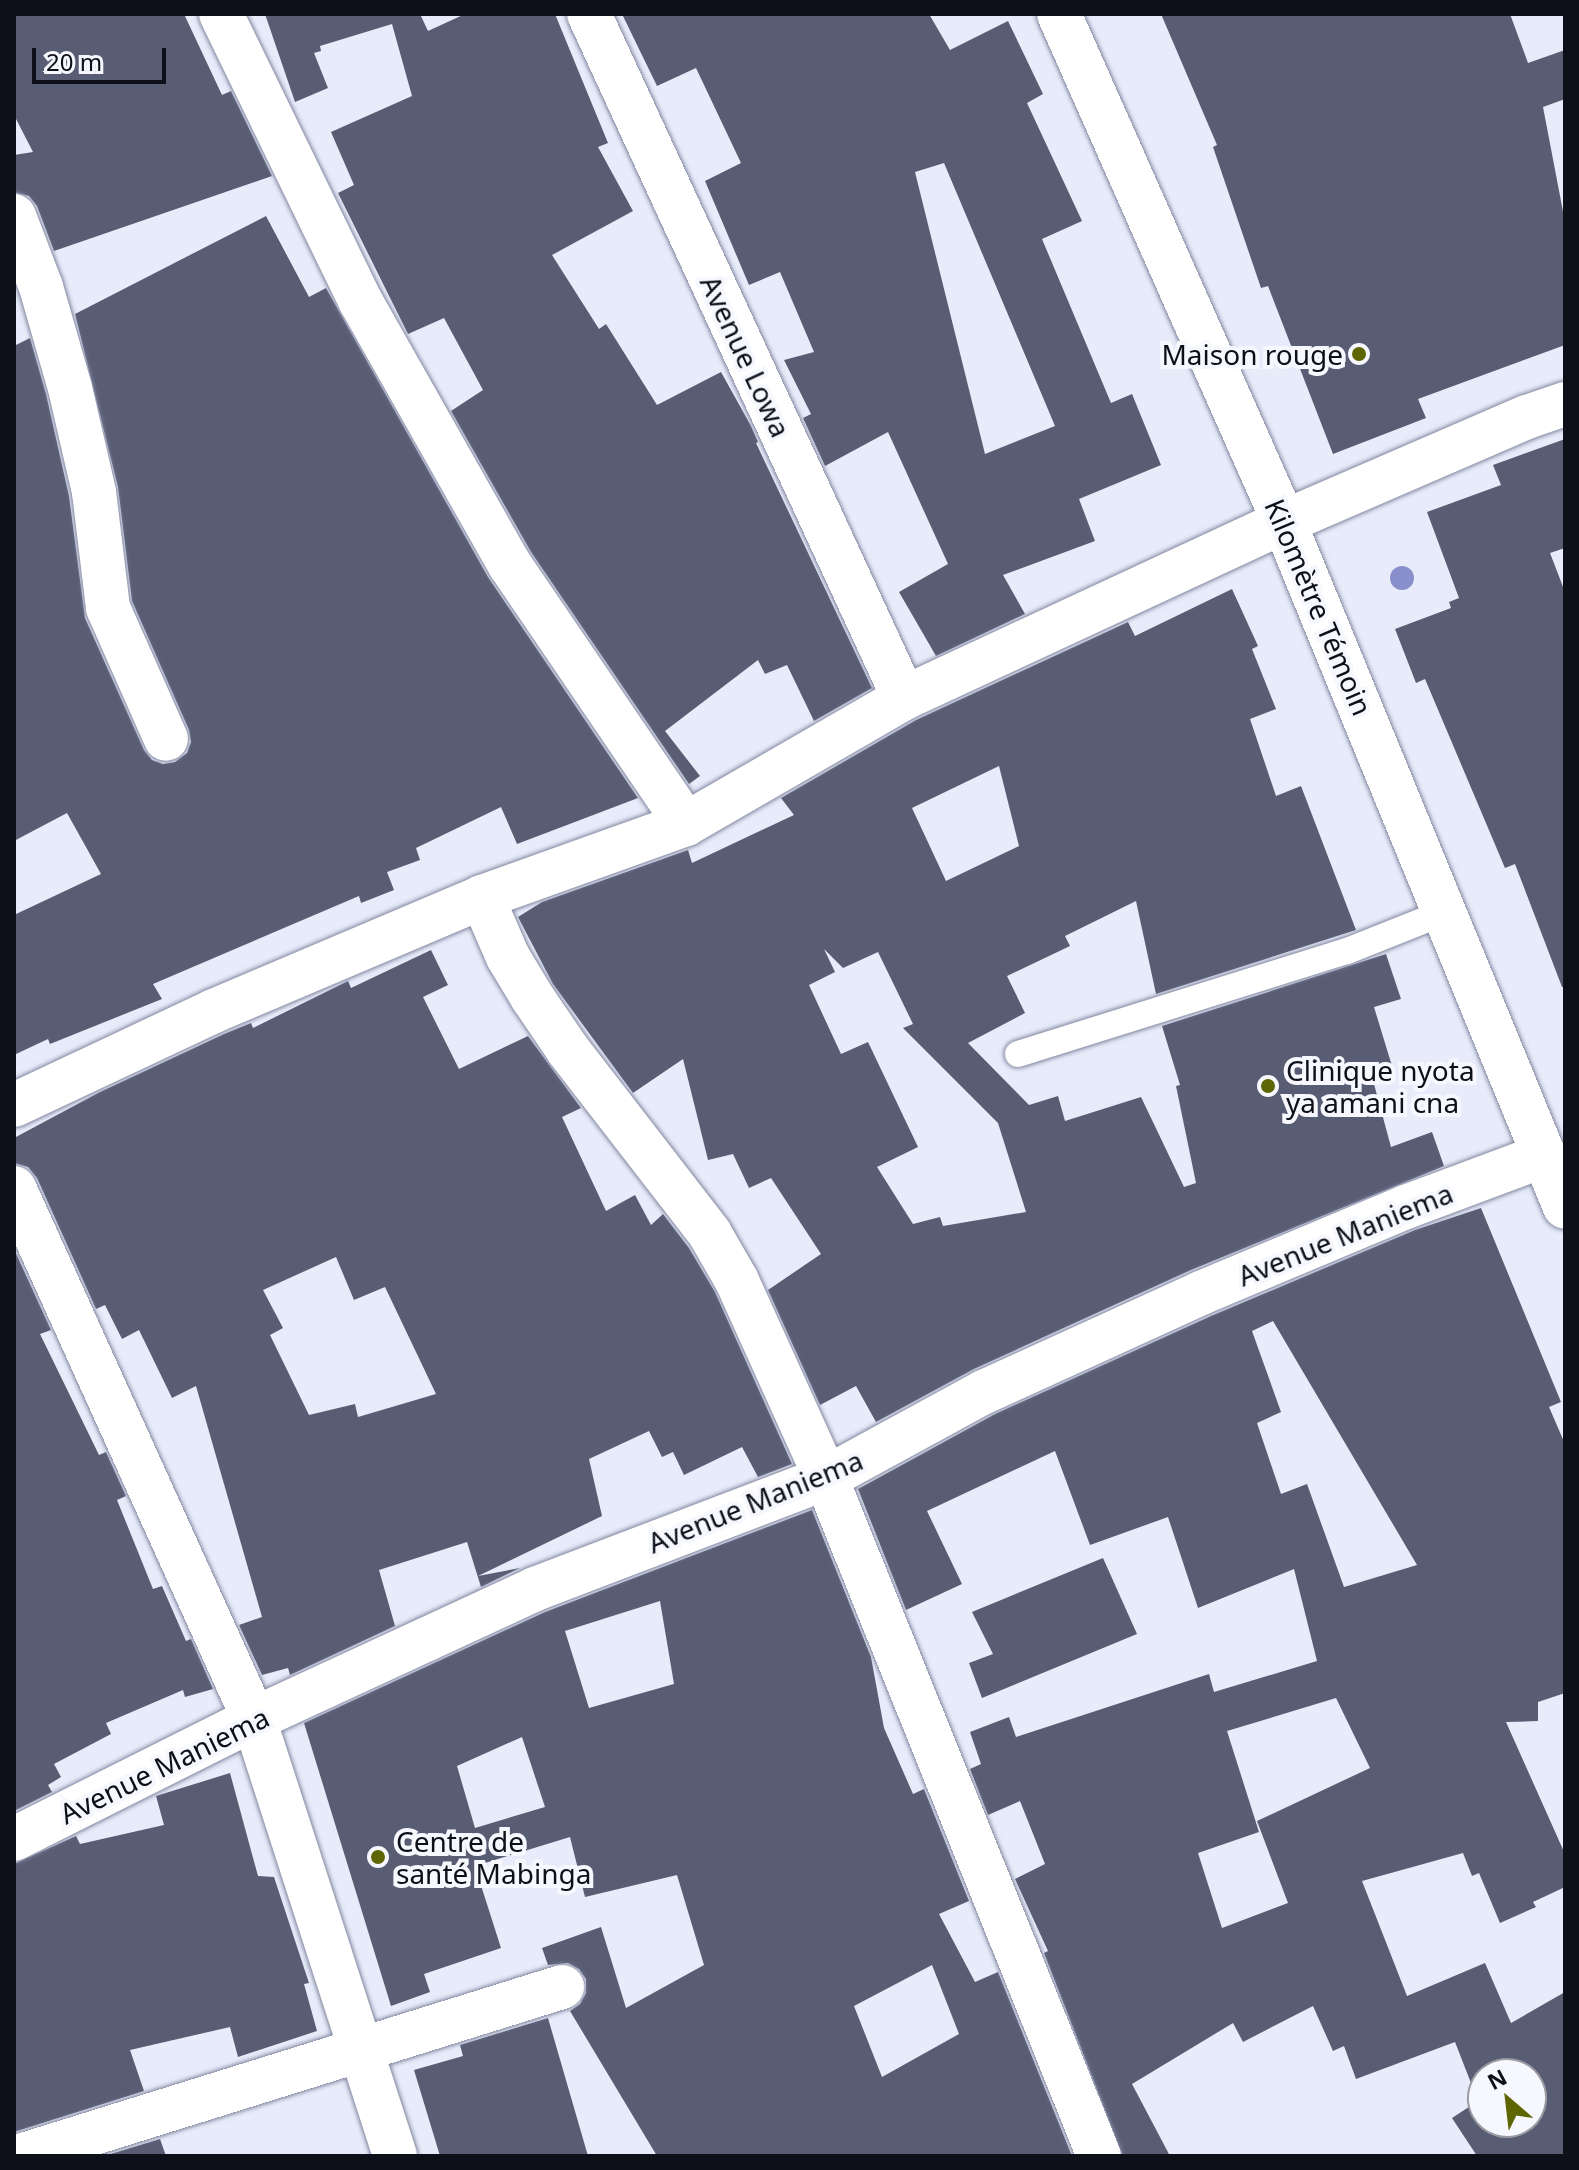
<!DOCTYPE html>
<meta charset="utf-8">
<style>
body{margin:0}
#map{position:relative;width:1579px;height:2170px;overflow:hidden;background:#e7ebfa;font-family:"Noto Sans",sans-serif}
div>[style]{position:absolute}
.building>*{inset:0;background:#585d74}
.roads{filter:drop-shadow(0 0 2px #81879f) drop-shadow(0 0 2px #81879f)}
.service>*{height:26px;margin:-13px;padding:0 13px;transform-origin:13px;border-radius:13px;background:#fff}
.minor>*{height:44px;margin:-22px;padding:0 22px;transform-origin:22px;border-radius:22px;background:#fff}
.secondary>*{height:44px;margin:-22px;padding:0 22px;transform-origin:22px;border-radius:22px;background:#fff}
.trees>*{width:24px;height:24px;margin:-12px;border-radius:50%;background:#898fca}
.dots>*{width:22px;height:22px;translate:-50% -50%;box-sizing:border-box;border:4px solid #f7f8fe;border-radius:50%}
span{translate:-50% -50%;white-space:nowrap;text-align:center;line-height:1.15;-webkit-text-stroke:8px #f7f8fe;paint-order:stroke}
.poi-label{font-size:28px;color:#0e1019}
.right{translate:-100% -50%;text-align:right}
.left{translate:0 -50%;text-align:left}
.street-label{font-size:28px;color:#0e1019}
.frame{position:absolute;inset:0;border:16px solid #0e1019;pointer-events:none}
.north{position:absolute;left:1467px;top:2058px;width:80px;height:80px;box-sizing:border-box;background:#f7f8fe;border:2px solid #9a9ba2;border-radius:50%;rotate:332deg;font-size:22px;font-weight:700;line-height:32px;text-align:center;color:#0e1019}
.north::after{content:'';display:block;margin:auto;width:28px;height:36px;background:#5e6503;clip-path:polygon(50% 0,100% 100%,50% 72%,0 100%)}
.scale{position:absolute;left:32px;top:48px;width:134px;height:36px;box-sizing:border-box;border:4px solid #0e1019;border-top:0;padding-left:10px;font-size:24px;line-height:28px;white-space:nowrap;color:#0e1019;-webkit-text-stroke:6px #f7f8fe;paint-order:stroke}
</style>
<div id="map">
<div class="building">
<div style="clip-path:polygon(14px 14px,184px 14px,222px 95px,231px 91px,272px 176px,54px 251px,37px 206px,29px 196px,14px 192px,14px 155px,33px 152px,14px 115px)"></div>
<div style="clip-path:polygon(265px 14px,420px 14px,428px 31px,465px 14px,555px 14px,608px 143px,598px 147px,633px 211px,552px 255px,599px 329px,606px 324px,657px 405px,721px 372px,751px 426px,758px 442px,756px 443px,872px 688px,814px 721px,787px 665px,765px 674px,758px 660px,665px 731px,700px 776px,689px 784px,531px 552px,451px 411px,483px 390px,444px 318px,408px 334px,338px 193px,354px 185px,331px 132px,412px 96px,392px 24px,320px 46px,321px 51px,314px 53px,328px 88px,295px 102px)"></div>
<div style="clip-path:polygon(evenodd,622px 14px,929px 14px,950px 50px,1008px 21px,1043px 94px,1027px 103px,1082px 221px,1042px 239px,1111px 403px,1132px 394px,1161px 465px,1079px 499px,1095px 541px,1003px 575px,1025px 614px,936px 656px,899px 592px,948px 564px,888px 432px,825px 466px,803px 418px,811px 414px,784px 360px,814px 352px,780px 272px,749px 285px,705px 181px,741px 163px,696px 68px,657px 86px,622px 14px,944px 163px,1055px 426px,985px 454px,915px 172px,944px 163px)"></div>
<div style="clip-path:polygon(1161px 14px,1510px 14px,1528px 63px,1565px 50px,1565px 99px,1543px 107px,1565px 222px,1565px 345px,1418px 399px,1426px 418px,1333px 454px,1268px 286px,1261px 288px,1213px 147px,1217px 145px)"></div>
<div style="clip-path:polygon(266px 216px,309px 297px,326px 288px,488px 577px,638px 798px,517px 844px,501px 807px,416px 848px,420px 860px,387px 872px,394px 890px,361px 903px,359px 896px,153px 984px,162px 999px,50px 1044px,48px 1039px,14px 1055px,14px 915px,101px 874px,67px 813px,14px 841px,14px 346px,30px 338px,46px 394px,69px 496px,85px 618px,144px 750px,152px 760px,163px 764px,175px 762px,187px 753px,191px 742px,189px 730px,132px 601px,118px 487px,75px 314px)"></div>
<div style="clip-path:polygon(1565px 439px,1565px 548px,1550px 553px,1565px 592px,1565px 987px,1562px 987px,1515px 864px,1505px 868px,1425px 679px,1416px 683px,1395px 629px,1451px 608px,1449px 602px,1459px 598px,1427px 512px,1501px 485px,1493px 465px)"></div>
<div style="clip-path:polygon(evenodd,1232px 589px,1258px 646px,1252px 649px,1276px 709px,1250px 719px,1276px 796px,1301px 786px,1356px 930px,1156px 994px,1136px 901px,1065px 936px,1070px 946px,1007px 976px,1025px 1013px,968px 1043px,1029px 1105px,1058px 1096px,1065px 1121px,1141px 1097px,1184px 1187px,1196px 1183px,1176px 1086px,1180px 1085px,1162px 1026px,1386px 954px,1401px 999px,1374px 1007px,1392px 1066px,1371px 1073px,1391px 1147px,1432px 1132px,1444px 1166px,1191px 1270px,974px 1369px,876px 1422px,856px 1386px,820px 1405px,768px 1290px,821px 1254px,771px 1178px,749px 1188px,733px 1154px,708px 1160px,683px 1059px,633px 1093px,553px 984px,518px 917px,542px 902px,688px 850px,692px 863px,794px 815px,781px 798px,916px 720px,1128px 622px,1135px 636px,1232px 589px,999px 766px,1019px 846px,946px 881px,912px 808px,999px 766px,1232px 589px,824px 949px,843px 968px,878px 952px,913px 1024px,903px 1028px,998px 1123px,1026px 1212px,943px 1226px,940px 1217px,913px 1224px,877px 1167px,918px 1147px,868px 1042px,841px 1054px,809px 985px,835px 972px,824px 949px)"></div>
<div style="clip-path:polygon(evenodd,431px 950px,448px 985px,423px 997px,459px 1069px,528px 1036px,581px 1108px,562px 1117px,606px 1211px,635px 1195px,651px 1225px,663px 1214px,689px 1248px,715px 1292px,792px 1464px,758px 1477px,742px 1447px,684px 1475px,673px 1452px,662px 1457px,649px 1431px,589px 1459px,602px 1516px,478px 1576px,520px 1568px,481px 1587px,467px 1542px,379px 1570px,395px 1626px,290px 1675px,288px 1668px,262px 1675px,239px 1625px,262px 1617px,196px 1386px,172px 1398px,139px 1330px,122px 1339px,105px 1305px,96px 1309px,37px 1178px,28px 1167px,14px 1163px,14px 1138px,100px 1092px,224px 1034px,251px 1023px,253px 1028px,348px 981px,351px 988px,431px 950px,336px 1257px,354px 1300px,385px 1287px,436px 1394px,358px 1417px,355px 1404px,309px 1415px,270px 1335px,283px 1328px,263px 1290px,336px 1257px)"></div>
<div style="clip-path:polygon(evenodd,1481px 1208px,1561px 1402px,1549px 1407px,1565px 1444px,1565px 1693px,1538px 1702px,1538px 1721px,1506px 1722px,1565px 1854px,1565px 1887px,1533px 1902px,1536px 1907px,1500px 1923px,1479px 1873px,1472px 1876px,1463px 1853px,1362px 1881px,1407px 1996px,1485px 1963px,1511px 2023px,1565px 1992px,1565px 2156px,1477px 2156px,1452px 2118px,1478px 2101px,1455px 2042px,1356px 2079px,1344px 2046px,1333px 2051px,1313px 2006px,1243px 2042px,1233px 2023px,1132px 2084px,1170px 2156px,1123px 2156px,1044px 1953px,1048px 1951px,1015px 1879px,1045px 1864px,1020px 1801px,988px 1815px,970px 1769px,981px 1764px,970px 1732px,1009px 1717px,1016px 1737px,1209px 1674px,1214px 1692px,1317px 1661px,1294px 1569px,1198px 1608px,1168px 1517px,1090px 1545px,1055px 1451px,927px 1511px,962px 1584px,906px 1610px,858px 1489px,995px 1414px,1211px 1316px,1415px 1230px,1481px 1208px,1273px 1321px,1417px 1565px,1344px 1587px,1307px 1484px,1281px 1494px,1257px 1423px,1281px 1412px,1252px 1331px,1273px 1321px,1481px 1208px,1336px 1698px,1370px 1768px,1257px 1821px,1288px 1903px,1222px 1928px,1198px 1853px,1259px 1832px,1227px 1731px,1336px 1698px,1481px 1208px,1483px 2074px,1531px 2074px,1531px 2122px,1483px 2122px,1483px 2074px)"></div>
<div style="clip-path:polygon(14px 1249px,51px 1330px,40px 1334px,99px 1455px,106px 1452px,126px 1496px,117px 1500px,153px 1589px,162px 1586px,186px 1641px,191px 1639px,213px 1689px,185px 1697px,183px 1690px,106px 1723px,111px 1734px,54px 1764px,61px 1777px,48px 1785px,52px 1792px,14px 1811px)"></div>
<div style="clip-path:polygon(evenodd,812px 1510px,871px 1657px,884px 1728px,913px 1794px,924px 1789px,969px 1901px,939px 1914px,975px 1982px,998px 1972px,1072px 2156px,657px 2156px,570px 2011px,580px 2004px,586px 1993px,586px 1979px,579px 1969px,568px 1963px,548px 1965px,542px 1948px,601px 1927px,626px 2008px,704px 1965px,677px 1875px,585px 1897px,570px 1837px,485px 1863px,488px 1873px,478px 1876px,501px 1948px,424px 1974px,430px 1992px,391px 2006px,304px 1723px,545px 1612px,812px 1510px,660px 1601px,674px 1684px,589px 1708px,565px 1631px,660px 1601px,812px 1510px,522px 1737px,545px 1807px,475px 1828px,457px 1766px,522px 1737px,812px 1510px,932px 1965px,959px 2034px,882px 2077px,854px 2006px,932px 1965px)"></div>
<div style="clip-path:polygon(1103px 1558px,1137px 1634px,982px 1698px,969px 1663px,993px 1654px,972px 1612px)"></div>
<div style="clip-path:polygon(230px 1773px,258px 1876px,274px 1877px,309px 1983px,304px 1984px,317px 2031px,238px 2057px,230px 2027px,130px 2050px,144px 2091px,14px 2132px,14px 1864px,76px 1836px,80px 1844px,164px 1825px,156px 1796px)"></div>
<div style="clip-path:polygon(548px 2018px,588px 2156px,440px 2156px,414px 2070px,463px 2056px,460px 2045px)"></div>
<div style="clip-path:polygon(160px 2139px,166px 2156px,104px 2156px)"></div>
</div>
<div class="roads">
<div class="service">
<div style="left:1018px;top:1054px;width:345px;rotate:-17.4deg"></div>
<div style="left:1347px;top:951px;width:105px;rotate:-21.7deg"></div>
</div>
<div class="minor">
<div style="left:221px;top:14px;width:320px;rotate:64.1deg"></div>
<div style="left:361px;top:302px;width:302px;rotate:60.5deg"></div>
<div style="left:510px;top:565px;width:313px;rotate:55.8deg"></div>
<div style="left:589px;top:14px;width:753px;rotate:65.27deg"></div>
<div style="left:14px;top:216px;width:76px;rotate:69.2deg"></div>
<div style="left:41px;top:287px;width:105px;rotate:74deg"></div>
<div style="left:70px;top:388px;width:107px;rotate:77deg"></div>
<div style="left:94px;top:492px;width:117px;rotate:83.1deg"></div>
<div style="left:108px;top:608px;width:143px;rotate:66.1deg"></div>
<div style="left:482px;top:897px;width:65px;rotate:66.6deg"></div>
<div style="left:508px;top:957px;width:47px;rotate:59deg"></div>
<div style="left:532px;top:997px;width:64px;rotate:55.8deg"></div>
<div style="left:568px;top:1050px;width:232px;rotate:52.3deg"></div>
<div style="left:710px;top:1234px;width:54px;rotate:60.1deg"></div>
<div style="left:737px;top:1281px;width:216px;rotate:65.7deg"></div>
<div style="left:826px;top:1478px;width:731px;rotate:68.07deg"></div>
<div style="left:14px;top:1105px;width:221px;rotate:-25.2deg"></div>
<div style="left:214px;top:1011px;width:291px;rotate:-23deg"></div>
<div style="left:482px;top:897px;width:217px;rotate:-19.7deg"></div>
<div style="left:686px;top:824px;width:252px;rotate:-30deg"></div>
<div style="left:904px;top:698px;width:419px;rotate:-24.9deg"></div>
<div style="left:1284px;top:522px;width:265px;rotate:-23.4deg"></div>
<div style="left:1527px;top:417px;width:40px;rotate:-18.9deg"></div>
<div style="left:14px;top:1188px;width:583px;rotate:65.68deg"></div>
<div style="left:254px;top:1719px;width:459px;rotate:72.1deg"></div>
<div style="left:14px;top:1839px;width:268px;rotate:-26.6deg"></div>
<div style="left:254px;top:1719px;width:310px;rotate:-24.8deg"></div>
<div style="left:535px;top:1589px;width:311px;rotate:-20.9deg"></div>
<div style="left:826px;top:1478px;width:180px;rotate:-28.6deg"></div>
<div style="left:984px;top:1392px;width:239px;rotate:-24.5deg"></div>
<div style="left:1201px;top:1293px;width:222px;rotate:-22.8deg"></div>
<div style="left:1406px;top:1207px;width:148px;rotate:-20.5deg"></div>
<div style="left:20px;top:2156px;width:568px;rotate:-17.32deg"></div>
</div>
<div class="secondary">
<div style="left:1059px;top:14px;width:556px;rotate:66.11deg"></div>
<div style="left:1284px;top:522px;width:740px;rotate:67.7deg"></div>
</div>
</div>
<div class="trees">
<div style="left:1402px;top:578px"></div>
</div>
<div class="dots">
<div style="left:1359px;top:354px;background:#5e6503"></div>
<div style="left:1268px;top:1086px;background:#5e6503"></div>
<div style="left:378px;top:1857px;background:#5e6503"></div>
</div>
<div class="poi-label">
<span class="right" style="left:1343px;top:354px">Maison rouge</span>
<span class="left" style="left:1286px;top:1086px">Clinique nyota<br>ya amani cna</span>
<span class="left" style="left:396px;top:1857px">Centre de<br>santé Mabinga</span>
</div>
<div class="street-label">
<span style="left:746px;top:356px;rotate:65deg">Avenue Lowa</span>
<span style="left:1319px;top:607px;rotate:67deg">Kilomètre Témoin</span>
<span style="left:1345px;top:1234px;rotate:-22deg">Avenue Maniema</span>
<span style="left:755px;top:1501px;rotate:-22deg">Avenue Maniema</span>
<span style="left:164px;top:1765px;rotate:-26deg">Avenue Maniema</span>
</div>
<div class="frame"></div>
<div class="north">N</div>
<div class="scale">20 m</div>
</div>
